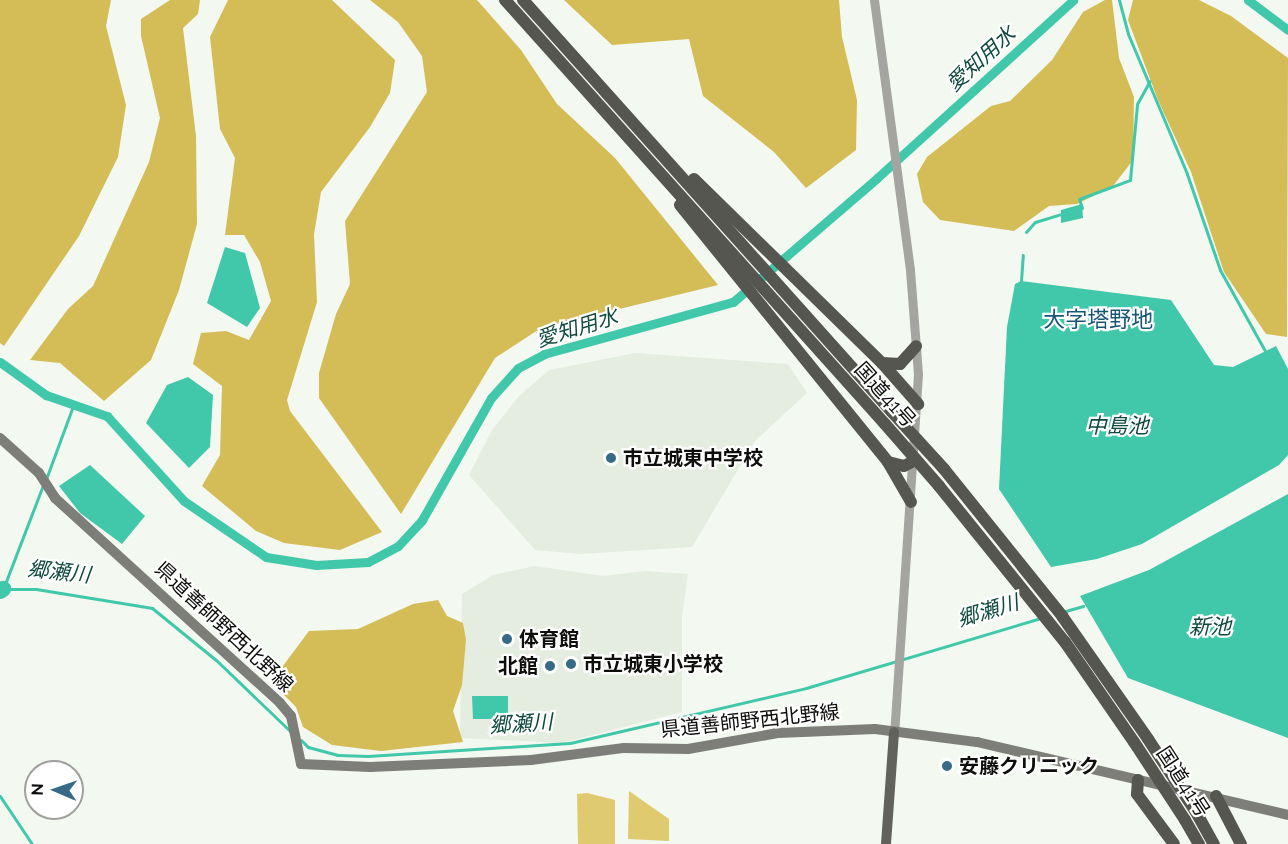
<!DOCTYPE html>
<meta charset="utf-8">
<style>
body{margin:0}
#map{position:relative;width:1288px;height:844px;overflow:hidden;background:#f3f8f0;font-family:Raleway,"Noto Sans JP",sans-serif}
div>[style]{position:absolute}
.built>*{inset:0;background:#e4ede0}
.green>*{inset:0;background:#e0ca6f}
.forest>*{inset:0;background:#d4bc57}
.water>*{inset:0;background:#41c8ab}
.stream>*{height:3px;margin:-1.5px;padding:0 1.5px;transform-origin:1.5px;border-radius:1.5px;background:#41c8ab}
.canal>*{height:9px;margin:-4.5px;padding:0 4.5px;transform-origin:4.5px;border-radius:4.5px;background:#41c8ab}
.river>*{height:16px;margin:-8px;padding:0 8px;transform-origin:8px;border-radius:8px;background:#41c8ab}
.tertiary>*{height:9px;margin:-4.5px;padding:0 4.5px;transform-origin:4.5px;border-radius:4.5px;background:#a4a5a1}
.secondary>*{height:10px;margin:-5px;padding:0 5px;transform-origin:5px;border-radius:5px;background:#7d7e79}
.primary>*{height:10px;margin:-5px;padding:0 5px;transform-origin:5px;border-radius:5px;background:#61625c}
.trunk>*{height:12px;margin:-6px;padding:0 6px;transform-origin:6px;border-radius:6px;background:#565650}
.trunk-bridge>*{height:12px;margin:-6px;padding:0 6px;transform-origin:6px;border-radius:6px;background:#565650}
.dots>*{width:16px;height:16px;translate:-50% -50%;box-sizing:border-box;border:3px solid #fff;border-radius:50%}
span{translate:-50% -50%;white-space:nowrap;text-align:center;line-height:1.15;-webkit-text-stroke:4.5px #fff;paint-order:stroke}
.street-label{font-size:20px;color:#0e0f0d}
.poi-label{font-size:20px;color:#0e0f0d;font-weight:700}
.left{translate:0 -50%;text-align:left}
.right{translate:-100% -50%;text-align:right}
.water-label{font-size:21px;color:#104a3e;font-style:italic}
.quarter-label{font-size:22px;color:#185676}
.north{position:absolute;left:24px;top:760px;width:60px;height:60px;box-sizing:border-box;background:#fff;border:2px solid #9f9f9e;border-radius:50%;rotate:272deg;font-size:16px;font-weight:700;line-height:24px;text-align:center;color:#0e0f0d}
.north::after{content:'';display:block;margin:auto;width:21px;height:27px;background:#366a87;clip-path:polygon(50% 0,100% 100%,50% 72%,0 100%)}
</style>
<div id="map">
<div class="built">
<div style="clip-path:polygon(635px 353px,788px 364px,807px 393px,755px 441px,692px 547px,581px 554px,535px 550px,469px 475px,492px 430px,518px 397px,549px 370px)"></div>
<div style="clip-path:polygon(535px 566px,603px 576px,645px 571px,688px 574px,682px 616px,682px 712px,562px 743px,460px 738px,462px 594px,493px 575px)"></div>
</div>
<div class="green">
<div style="clip-path:polygon(629px 791px,669px 819px,669px 841px,628px 839px)"></div>
<div style="clip-path:polygon(587px 793px,615px 800px,615px 844px,578px 844px,577px 794px)"></div>
</div>
<div class="forest">
<div style="clip-path:polygon(0 0,111px 0,106px 26px,126px 105px,118px 157px,79px 236px,4px 346px,0 343px)"></div>
<div style="clip-path:polygon(170px 0,200px 0,198px 14px,183px 28px,196px 136px,197px 224px,179px 290px,151px 360px,104px 401px,60px 363px,30px 360px,68px 309px,93px 286px,149px 162px,160px 118px,141px 36px,141px 19px)"></div>
<div style="clip-path:polygon(228px 0,332px 0,395px 60px,390px 93px,370px 127px,321px 192px,314px 234px,317px 302px,287px 400px,290px 411px,382px 532px,340px 550px,284px 543px,256px 531px,202px 486px,220px 455px,222px 386px,193px 364px,201px 333px,226px 331px,249px 340px,271px 301px,260px 262px,244px 235px,225px 235px,235px 158px,220px 129px,210px 37px)"></div>
<div style="clip-path:polygon(370px 0,477px 0,521px 50px,557px 104px,615px 158px,718px 285px,541px 328px,495px 358px,401px 514px,319px 398px,319px 373px,336px 314px,350px 284px,345px 221px,427px 92px,422px 56px,398px 22px)"></div>
<div style="clip-path:polygon(564px 0,839px 0,842px 37px,857px 100px,856px 150px,806px 188px,774px 152px,703px 96px,689px 39px,612px 45px)"></div>
<div style="clip-path:polygon(1105px 0,1112px 0,1119px 58px,1134px 97px,1133px 160px,1113px 186px,1077px 204px,1049px 206px,1014px 231px,940px 220px,923px 202px,917px 174px,927px 157px,991px 106px,1010px 101px,1052px 60px,1083px 12px)"></div>
<div style="clip-path:polygon(1133px 0,1199px 0,1231px 16px,1288px 58px,1287px 337px,1266px 334px,1224px 272px,1191px 172px,1158px 100px,1128px 20px)"></div>
<div style="clip-path:polygon(438px 600px,447px 616px,463px 623px,466px 640px,462px 685px,453px 711px,463px 742px,381px 751px,332px 745px,303px 727px,296px 707px,271px 682px,309px 631px,358px 629px,413px 604px)"></div>
</div>
<div class="water">
<div style="clip-path:polygon(1082px 204px,1083px 218px,1061px 223px,1061px 210px)"></div>
<div style="clip-path:polygon(225px 247px,245px 253px,260px 308px,247px 327px,207px 303px)"></div>
<div style="clip-path:polygon(1021px 281px,1171px 300px,1214px 365px,1233px 367px,1276px 346px,1288px 369px,1288px 455px,1279px 465px,1142px 544px,1097px 559px,1051px 567px,999px 489px,1007px 327px,1015px 284px)"></div>
<div style="clip-path:polygon(188px 377px,213px 395px,210px 447px,189px 468px,146px 423px,167px 385px)"></div>
<div style="clip-path:polygon(90px 465px,145px 516px,122px 544px,80px 513px,59px 486px)"></div>
<div style="clip-path:polygon(1288px 494px,1288px 738px,1128px 678px,1080px 596px,1149px 570px)"></div>
<div style="clip-path:polygon(472px 696px,508px 696px,508px 719px,473px 719px)"></div>
</div>
<div class="stream">
<div style="left:1119px;top:0;width:35px;rotate:75deg"></div>
<div style="left:1128px;top:34px;width:152px;rotate:67.1deg"></div>
<div style="left:1187px;top:174px;width:102px;rotate:71deg"></div>
<div style="left:1220px;top:270px;width:93px;rotate:60.9deg"></div>
<div style="left:1082px;top:208px;width:9px;rotate:-108deg"></div>
<div style="left:1079px;top:199px;width:54px;rotate:-20.4deg"></div>
<div style="left:1130px;top:180px;width:76px;rotate:-84.7deg"></div>
<div style="left:1137px;top:104px;width:26px;rotate:-61deg"></div>
<div style="left:1026px;top:232px;width:13px;rotate:-48deg"></div>
<div style="left:1035px;top:222px;width:27px;rotate:-17deg"></div>
<div style="left:1021px;top:281px;width:26px;rotate:-86deg"></div>
<div style="left:46px;top:479px;width:78px;rotate:-69.7deg"></div>
<div style="left:43px;top:485px;width:111px;rotate:111deg"></div>
<div style="left:3px;top:589px;width:33px"></div>
<div style="left:36px;top:589px;width:118px;rotate:9.3deg"></div>
<div style="left:152px;top:608px;width:82px;rotate:39.1deg"></div>
<div style="left:216px;top:660px;width:104px;rotate:43.8deg"></div>
<div style="left:1062px;top:612px;width:22px;rotate:-16deg"></div>
<div style="left:301px;top:740px;width:10px;rotate:45deg"></div>
<div style="left:308px;top:747px;width:30px;rotate:15deg"></div>
<div style="left:337px;top:755px;width:31px;rotate:2deg"></div>
<div style="left:368px;top:756px;width:202px;rotate:-3.7deg"></div>
<div style="left:570px;top:743px;width:242px;rotate:-13.1deg"></div>
<div style="left:806px;top:688px;width:245px;rotate:-16.6deg"></div>
<div style="left:0;top:796px;width:58px;rotate:56.3deg"></div>
</div>
<div class="canal">
<div style="left:1248px;top:0;width:50px;rotate:36.9deg"></div>
<div style="left:0;top:362px;width:57px;rotate:35.7deg"></div>
<div style="left:46px;top:395px;width:65px;rotate:19deg"></div>
<div style="left:107px;top:416px;width:115px;rotate:47.8deg"></div>
<div style="left:184px;top:501px;width:99px;rotate:34.3deg"></div>
<div style="left:266px;top:557px;width:51px;rotate:9.1deg"></div>
<div style="left:316px;top:565px;width:52px;rotate:-3.3deg"></div>
<div style="left:368px;top:562px;width:34px;rotate:-28deg"></div>
<div style="left:398px;top:546px;width:35px;rotate:-47deg"></div>
<div style="left:422px;top:520px;width:140px;rotate:-60.5deg"></div>
<div style="left:491px;top:398px;width:40px;rotate:-48deg"></div>
<div style="left:518px;top:368px;width:30px;rotate:-28deg"></div>
<div style="left:544px;top:354px;width:196px;rotate:-15.4deg"></div>
<div style="left:733px;top:302px;width:190px;rotate:-40.7deg"></div>
<div style="left:877px;top:178px;width:265px;rotate:-42.2deg"></div>
</div>
<div class="river">
<div style="left:0;top:591px;width:4px;rotate:-34deg"></div>
</div>
<div class="tertiary">
<div style="left:874px;top:0;width:272px;rotate:82.4deg"></div>
<div style="left:910px;top:270px;width:104px;rotate:85.6deg"></div>
<div style="left:918px;top:374px;width:359px;rotate:93.8deg"></div>
</div>
<div class="secondary">
<div style="left:0;top:438px;width:52px;rotate:41.9deg"></div>
<div style="left:39px;top:473px;width:30px;rotate:57deg"></div>
<div style="left:55px;top:498px;width:304px;rotate:42.3deg"></div>
<div style="left:280px;top:703px;width:17px;rotate:50deg"></div>
<div style="left:291px;top:716px;width:49px;rotate:78.2deg"></div>
<div style="left:301px;top:764px;width:69px;rotate:2.5deg"></div>
<div style="left:370px;top:767px;width:161px;rotate:-2.5deg"></div>
<div style="left:531px;top:760px;width:94px;rotate:-7.4deg"></div>
<div style="left:624px;top:748px;width:64px;rotate:0.9deg"></div>
<div style="left:688px;top:749px;width:91px;rotate:-10.1deg"></div>
<div style="left:778px;top:733px;width:97px;rotate:-2.4deg"></div>
<div style="left:875px;top:729px;width:103px;rotate:7.3deg"></div>
<div style="left:977px;top:742px;width:319px;rotate:13.2deg"></div>
</div>
<div class="primary">
<div style="left:886px;top:844px;width:112px;rotate:-85.9deg"></div>
</div>
<div class="trunk">
<div style="left:505px;top:0;width:569px;rotate:48.13deg"></div>
<div style="left:523px;top:0;width:553px;rotate:48.15deg"></div>
<div style="left:694px;top:179px;width:263px;rotate:44.4deg"></div>
<div style="left:882px;top:363px;width:55px;rotate:48.7deg"></div>
<div style="left:680px;top:205px;width:331px;rotate:51deg"></div>
<div style="left:888px;top:462px;width:46px;rotate:60.1deg"></div>
<div style="left:882px;top:363px;width:18px;rotate:3deg"></div>
<div style="left:900px;top:364px;width:24px;rotate:-48deg"></div>
<div style="left:888px;top:462px;width:16px;rotate:14deg"></div>
<div style="left:904px;top:466px;width:11px;rotate:-27deg"></div>
<div style="left:944px;top:469px;width:189px;rotate:51.2deg"></div>
<div style="left:1062px;top:616px;width:150px;rotate:55deg"></div>
<div style="left:939px;top:486px;width:201px;rotate:51.1deg"></div>
<div style="left:1065px;top:642px;width:121px;rotate:55.4deg"></div>
<div style="left:1138px;top:780px;width:14px;rotate:94deg"></div>
<div style="left:1137px;top:794px;width:62px;rotate:53.5deg"></div>
<div style="left:1216px;top:796px;width:54px;rotate:62.5deg"></div>
<div style="left:1196px;top:812px;width:37px;rotate:61deg"></div>
<div style="left:1185px;top:820px;width:28px;rotate:60deg"></div>
</div>
<div class="trunk-bridge">
<div style="left:892px;top:412px;width:77px;rotate:47.6deg"></div>
<div style="left:885px;top:424px;width:82px;rotate:48.9deg"></div>
<div style="left:1148px;top:739px;width:87px;rotate:56.7deg"></div>
<div style="left:1134px;top:742px;width:93px;rotate:56.8deg"></div>
</div>
<div class="dots">
<div style="left:611px;top:458px;background:#366a87"></div>
<div style="left:507px;top:639px;background:#366a87"></div>
<div style="left:571px;top:664px;background:#366a87"></div>
<div style="left:550px;top:666px;background:#366a87"></div>
<div style="left:947px;top:766px;background:#366a87"></div>
</div>
<div class="street-label">
<span style="left:885px;top:395px;rotate:48deg">国道41号</span>
<span style="left:224px;top:627px;rotate:43deg">県道善師野西北野線</span>
<span style="left:750px;top:721px;rotate:-6deg">県道善師野西北野線</span>
<span style="left:1183px;top:782px;rotate:57deg">国道41号</span>
</div>
<div class="poi-label">
<span class="left" style="left:623px;top:458px">市立城東中学校</span>
<span class="left" style="left:519px;top:639px">体育館</span>
<span class="left" style="left:583px;top:664px">市立城東小学校</span>
<span class="right" style="left:538px;top:666px">北館</span>
<span class="left" style="left:959px;top:766px">安藤クリニック</span>
</div>
<div class="water-label">
<span style="left:981px;top:59px;rotate:-42deg">愛知用水</span>
<span style="left:577px;top:328px;rotate:-17deg">愛知用水</span>
<span style="left:1117px;top:426px">中島池</span>
<span style="left:59px;top:572px;rotate:6deg">郷瀬川</span>
<span style="left:988px;top:611px;rotate:-17deg">郷瀬川</span>
<span style="left:1210px;top:627px">新池</span>
<span style="left:521px;top:724px;rotate:-4deg">郷瀬川</span>
</div>
<div class="quarter-label">
<span style="left:1098px;top:320px">大字塔野地</span>
</div>
<div class="north">N</div>
</div>
